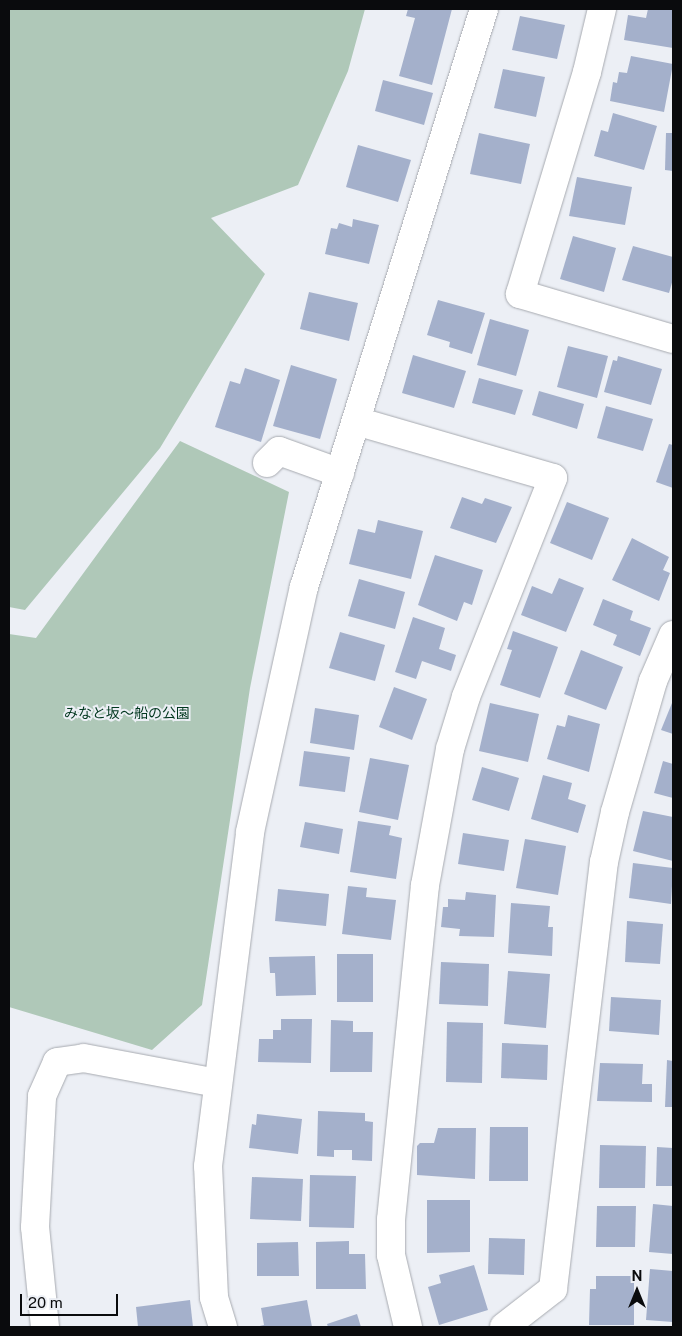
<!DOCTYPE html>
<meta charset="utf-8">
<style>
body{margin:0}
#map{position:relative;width:682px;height:1336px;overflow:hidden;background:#eceff5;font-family:"Public Sans","Noto Sans JP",sans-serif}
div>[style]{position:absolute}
.green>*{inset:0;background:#afc8b8}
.building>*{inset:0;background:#a4b0cb}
.roads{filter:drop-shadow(0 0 1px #a7aab0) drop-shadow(0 0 1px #a7aab0)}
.minor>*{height:28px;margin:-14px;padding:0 14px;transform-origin:14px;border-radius:14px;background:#fff}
span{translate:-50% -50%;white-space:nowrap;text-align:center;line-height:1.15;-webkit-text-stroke:4px #eceff5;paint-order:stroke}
.park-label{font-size:14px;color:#00371e}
.frame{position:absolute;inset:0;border:10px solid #0a0b0d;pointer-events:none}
.north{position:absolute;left:612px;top:1266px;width:50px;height:50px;-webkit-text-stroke:4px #eceff5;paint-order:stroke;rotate:0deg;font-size:14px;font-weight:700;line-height:20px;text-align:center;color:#0a0b0d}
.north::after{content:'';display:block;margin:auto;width:18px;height:22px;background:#0a0b0d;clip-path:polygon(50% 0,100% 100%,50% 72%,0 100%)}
.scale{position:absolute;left:20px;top:1294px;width:98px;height:22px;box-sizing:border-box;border:2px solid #0a0b0d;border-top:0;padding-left:6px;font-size:15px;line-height:18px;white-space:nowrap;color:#0a0b0d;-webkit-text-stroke:4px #eceff5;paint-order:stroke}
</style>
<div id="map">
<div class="green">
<div style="clip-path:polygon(9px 9px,365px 9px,348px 71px,298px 185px,211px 218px,265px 274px,160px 448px,25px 610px,9px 607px)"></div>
<div style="clip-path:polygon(180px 441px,289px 492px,250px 688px,202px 1005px,152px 1050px,9px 1007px,9px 634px,36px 638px)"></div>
</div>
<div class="building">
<div style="clip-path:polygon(408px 9px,452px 9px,432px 85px,399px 76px,415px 18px,406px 16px)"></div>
<div style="clip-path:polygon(648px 9px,673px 9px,673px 48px,624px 40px,628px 15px,646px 18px)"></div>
<div style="clip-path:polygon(520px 16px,565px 25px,557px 59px,512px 50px)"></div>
<div style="clip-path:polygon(631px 56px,673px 64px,664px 112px,610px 101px,613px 82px,617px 83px,619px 72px,627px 73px)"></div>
<div style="clip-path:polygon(503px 69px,545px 77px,536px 117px,494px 108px)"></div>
<div style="clip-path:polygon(383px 80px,433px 93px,424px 125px,375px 111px)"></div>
<div style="clip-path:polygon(613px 113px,657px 126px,644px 170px,594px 156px,601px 130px,608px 132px)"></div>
<div style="clip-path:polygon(479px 133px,530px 144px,521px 184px,470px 174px)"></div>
<div style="clip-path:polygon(666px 133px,673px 133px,673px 171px,665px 170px)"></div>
<div style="clip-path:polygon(358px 145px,411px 160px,398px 202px,346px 187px)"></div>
<div style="clip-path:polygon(577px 177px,632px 187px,625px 225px,569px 216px)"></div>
<div style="clip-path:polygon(353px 219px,379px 225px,369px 264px,325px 254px,331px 228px,337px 229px,339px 223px,352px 227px)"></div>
<div style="clip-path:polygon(573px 236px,616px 248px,604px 292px,560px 279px)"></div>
<div style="clip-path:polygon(633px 246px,673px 257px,673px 279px,669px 293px,622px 280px)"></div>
<div style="clip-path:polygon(309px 292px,358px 303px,349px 341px,300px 329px)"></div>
<div style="clip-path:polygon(438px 300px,485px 313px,472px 354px,449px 347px,450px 342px,427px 335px)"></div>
<div style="clip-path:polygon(490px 319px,529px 330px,516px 376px,477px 365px)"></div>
<div style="clip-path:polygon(568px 346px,608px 356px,597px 398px,557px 387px)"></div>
<div style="clip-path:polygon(413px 355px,466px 371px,454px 408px,402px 393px)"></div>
<div style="clip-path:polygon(618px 356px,662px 369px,651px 405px,604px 392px,613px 360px,617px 361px)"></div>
<div style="clip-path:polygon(291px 365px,337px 379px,320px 439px,273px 426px)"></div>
<div style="clip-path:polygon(245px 368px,280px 380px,261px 442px,215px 427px,230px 381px,240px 384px)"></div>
<div style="clip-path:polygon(479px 378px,523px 390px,515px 415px,472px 403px)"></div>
<div style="clip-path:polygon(539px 391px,584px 404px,577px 429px,532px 415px)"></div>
<div style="clip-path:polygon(606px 406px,653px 419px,643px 451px,597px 438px)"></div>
<div style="clip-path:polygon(669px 444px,673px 445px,673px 488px,656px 482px)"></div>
<div style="clip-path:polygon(462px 497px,482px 504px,485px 498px,512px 507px,496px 543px,450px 528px)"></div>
<div style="clip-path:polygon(567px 502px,609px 518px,592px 560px,550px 543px)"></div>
<div style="clip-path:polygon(378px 520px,423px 531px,411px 579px,349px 564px,358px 529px,375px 533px)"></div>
<div style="clip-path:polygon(632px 538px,669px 557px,663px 570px,670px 573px,659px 601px,612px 580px)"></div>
<div style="clip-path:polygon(435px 555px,483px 570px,472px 605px,464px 602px,457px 621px,418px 605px)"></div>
<div style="clip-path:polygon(559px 578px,584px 588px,566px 632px,521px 615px,532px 586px,552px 594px)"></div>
<div style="clip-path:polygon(359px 579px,405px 592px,395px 629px,348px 616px)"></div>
<div style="clip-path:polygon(603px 599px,633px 611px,630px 620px,651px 628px,640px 656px,613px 645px,617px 635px,593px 625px)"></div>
<div style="clip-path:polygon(413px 617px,445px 628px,439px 649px,456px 655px,451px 671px,422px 661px,416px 679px,395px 672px)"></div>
<div style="clip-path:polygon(513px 631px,558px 647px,540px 698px,500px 685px,512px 650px,507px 649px)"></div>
<div style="clip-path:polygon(340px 632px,385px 645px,375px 681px,329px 668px)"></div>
<div style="clip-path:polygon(581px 650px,623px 667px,606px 710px,564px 694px)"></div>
<div style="clip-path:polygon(394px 687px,427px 699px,412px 740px,379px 727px)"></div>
<div style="clip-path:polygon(490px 703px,539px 714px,528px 762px,479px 751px)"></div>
<div style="clip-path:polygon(672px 703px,673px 704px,673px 734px,661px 730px)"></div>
<div style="clip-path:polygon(315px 708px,359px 715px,354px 750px,310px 743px)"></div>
<div style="clip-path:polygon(568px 715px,600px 724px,589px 772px,547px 759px,557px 725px,565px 727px)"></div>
<div style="clip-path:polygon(304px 751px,350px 757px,345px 792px,299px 786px)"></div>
<div style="clip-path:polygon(370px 758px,409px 765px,398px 820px,359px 812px)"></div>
<div style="clip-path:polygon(663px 761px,673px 764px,673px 798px,654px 793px)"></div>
<div style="clip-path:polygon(482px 767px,519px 778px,509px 811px,472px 800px)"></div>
<div style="clip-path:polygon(543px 775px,572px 783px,568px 799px,586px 805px,578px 833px,531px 819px)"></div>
<div style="clip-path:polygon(643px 811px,673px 817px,673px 861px,633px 851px)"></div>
<div style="clip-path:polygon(358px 821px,391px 826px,389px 835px,402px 838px,396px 879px,350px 872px)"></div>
<div style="clip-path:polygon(305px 822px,343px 829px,339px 854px,300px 847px)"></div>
<div style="clip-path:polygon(463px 833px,509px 840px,504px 871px,458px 864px)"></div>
<div style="clip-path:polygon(525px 839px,566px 846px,558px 895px,516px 888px)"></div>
<div style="clip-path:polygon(633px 863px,673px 868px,671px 904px,629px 898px)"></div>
<div style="clip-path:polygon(348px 886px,367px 888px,366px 897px,396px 900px,391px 940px,342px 934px)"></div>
<div style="clip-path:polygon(278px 889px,329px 894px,326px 926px,275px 921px)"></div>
<div style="clip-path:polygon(466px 892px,496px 895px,494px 937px,459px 936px,460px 929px,441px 927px,443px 907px,448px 907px,448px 899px,465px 900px)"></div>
<div style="clip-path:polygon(511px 903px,550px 906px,548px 927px,553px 927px,552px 956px,508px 953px)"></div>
<div style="clip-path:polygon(627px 921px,663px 924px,660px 964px,625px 962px)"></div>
<div style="clip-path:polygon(337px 954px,373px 954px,373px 1002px,337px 1002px)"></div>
<div style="clip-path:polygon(315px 956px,316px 995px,276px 996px,275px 973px,270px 973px,269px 957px)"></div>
<div style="clip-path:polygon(441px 962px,489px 964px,488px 1006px,439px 1004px)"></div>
<div style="clip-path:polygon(508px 971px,550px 974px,546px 1028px,504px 1024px)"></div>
<div style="clip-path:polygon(611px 997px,661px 1000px,659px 1035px,609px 1031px)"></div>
<div style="clip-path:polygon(281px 1019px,312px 1019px,311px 1063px,258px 1062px,259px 1039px,273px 1039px,273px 1030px,281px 1030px)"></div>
<div style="clip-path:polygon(331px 1020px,353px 1021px,353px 1032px,373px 1032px,372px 1072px,330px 1072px)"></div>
<div style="clip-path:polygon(447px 1022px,483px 1023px,482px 1083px,446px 1082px)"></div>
<div style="clip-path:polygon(502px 1043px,548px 1045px,547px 1080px,501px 1078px)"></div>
<div style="clip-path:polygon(667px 1060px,673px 1061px,673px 1107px,665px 1107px)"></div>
<div style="clip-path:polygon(600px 1063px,643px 1064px,642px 1084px,652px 1084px,652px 1102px,597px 1101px)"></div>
<div style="clip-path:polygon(318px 1111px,365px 1113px,365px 1121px,373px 1122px,372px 1161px,352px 1160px,352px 1150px,334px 1150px,334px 1157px,317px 1156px)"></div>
<div style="clip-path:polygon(257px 1114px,302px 1119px,298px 1154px,249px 1148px,252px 1124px,256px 1125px)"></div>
<div style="clip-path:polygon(490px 1127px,528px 1127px,528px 1181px,489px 1181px)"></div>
<div style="clip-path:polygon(438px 1128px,476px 1128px,475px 1179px,417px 1175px,417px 1146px,420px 1143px,434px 1143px)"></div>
<div style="clip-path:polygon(600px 1145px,646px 1146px,645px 1188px,599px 1188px)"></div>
<div style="clip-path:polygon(657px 1147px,673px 1148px,673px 1186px,656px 1186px)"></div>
<div style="clip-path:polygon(310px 1175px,356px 1176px,354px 1228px,309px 1227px)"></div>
<div style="clip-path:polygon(252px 1177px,303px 1179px,301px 1221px,250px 1219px)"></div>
<div style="clip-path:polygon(427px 1200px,470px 1200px,470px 1252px,427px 1253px)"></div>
<div style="clip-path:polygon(653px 1204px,673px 1206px,673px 1254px,649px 1252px)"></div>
<div style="clip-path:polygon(597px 1206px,636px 1206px,635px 1247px,596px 1247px)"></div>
<div style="clip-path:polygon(489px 1238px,525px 1239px,524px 1275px,488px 1274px)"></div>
<div style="clip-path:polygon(349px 1241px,349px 1254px,365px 1254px,366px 1289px,316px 1289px,316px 1242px)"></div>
<div style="clip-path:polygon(298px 1242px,299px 1276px,257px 1276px,257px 1243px)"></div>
<div style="clip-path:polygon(474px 1265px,488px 1310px,439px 1325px,428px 1287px,441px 1283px,439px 1275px)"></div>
<div style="clip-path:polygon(650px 1269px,673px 1271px,673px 1322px,646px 1320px)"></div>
<div style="clip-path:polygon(596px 1276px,634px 1276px,634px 1325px,589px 1325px,590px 1289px,596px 1289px)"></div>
<div style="clip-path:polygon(190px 1300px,193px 1327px,138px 1327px,136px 1307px)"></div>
<div style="clip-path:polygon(307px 1300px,312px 1327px,255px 1327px,264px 1325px,261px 1308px)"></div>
<div style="clip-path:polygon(357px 1314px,361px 1327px,328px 1327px,327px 1324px)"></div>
</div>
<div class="roads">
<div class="minor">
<div style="left:602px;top:9px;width:65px;rotate:103.4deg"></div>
<div style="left:587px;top:72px;width:232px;rotate:106.8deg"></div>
<div style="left:520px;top:294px;width:159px;rotate:16.4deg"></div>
<div style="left:356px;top:421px;width:205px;rotate:16.1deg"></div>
<div style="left:553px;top:478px;width:236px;rotate:111.7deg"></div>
<div style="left:466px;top:697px;width:54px;rotate:107.1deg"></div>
<div style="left:450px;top:749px;width:138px;rotate:100.4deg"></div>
<div style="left:425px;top:885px;width:337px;rotate:95.8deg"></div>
<div style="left:391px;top:1220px;width:35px;rotate:90deg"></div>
<div style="left:391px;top:1255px;width:74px;rotate:76.7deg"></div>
<div style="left:267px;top:463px;width:17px;rotate:-45deg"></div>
<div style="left:279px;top:451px;width:65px;rotate:19.8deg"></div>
<div style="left:45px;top:1327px;width:100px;rotate:-95.7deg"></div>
<div style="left:35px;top:1227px;width:131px;rotate:-86.9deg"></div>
<div style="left:42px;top:1096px;width:37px;rotate:-66deg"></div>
<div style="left:57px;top:1062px;width:27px;rotate:-8deg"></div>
<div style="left:84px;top:1058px;width:135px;rotate:10.6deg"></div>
<div style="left:223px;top:1327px;width:31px;rotate:-107deg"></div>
<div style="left:214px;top:1297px;width:131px;rotate:-92.6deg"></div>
<div style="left:208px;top:1166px;width:337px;rotate:-82.8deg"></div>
<div style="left:250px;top:832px;width:251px;rotate:-77.6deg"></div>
<div style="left:304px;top:587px;width:605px;rotate:-72.7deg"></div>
<div style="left:504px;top:1327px;width:62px;rotate:-37.8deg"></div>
<div style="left:553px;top:1289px;width:430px;rotate:-83.2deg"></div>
<div style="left:604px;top:862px;width:51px;rotate:-77.6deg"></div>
<div style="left:615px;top:812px;width:136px;rotate:-73.8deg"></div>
<div style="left:653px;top:681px;width:50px;rotate:-66.5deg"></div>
</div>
</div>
<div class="park-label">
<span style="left:127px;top:713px">みなと坂〜船の公園</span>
</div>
<div class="frame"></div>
<div class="north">N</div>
<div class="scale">20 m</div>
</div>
